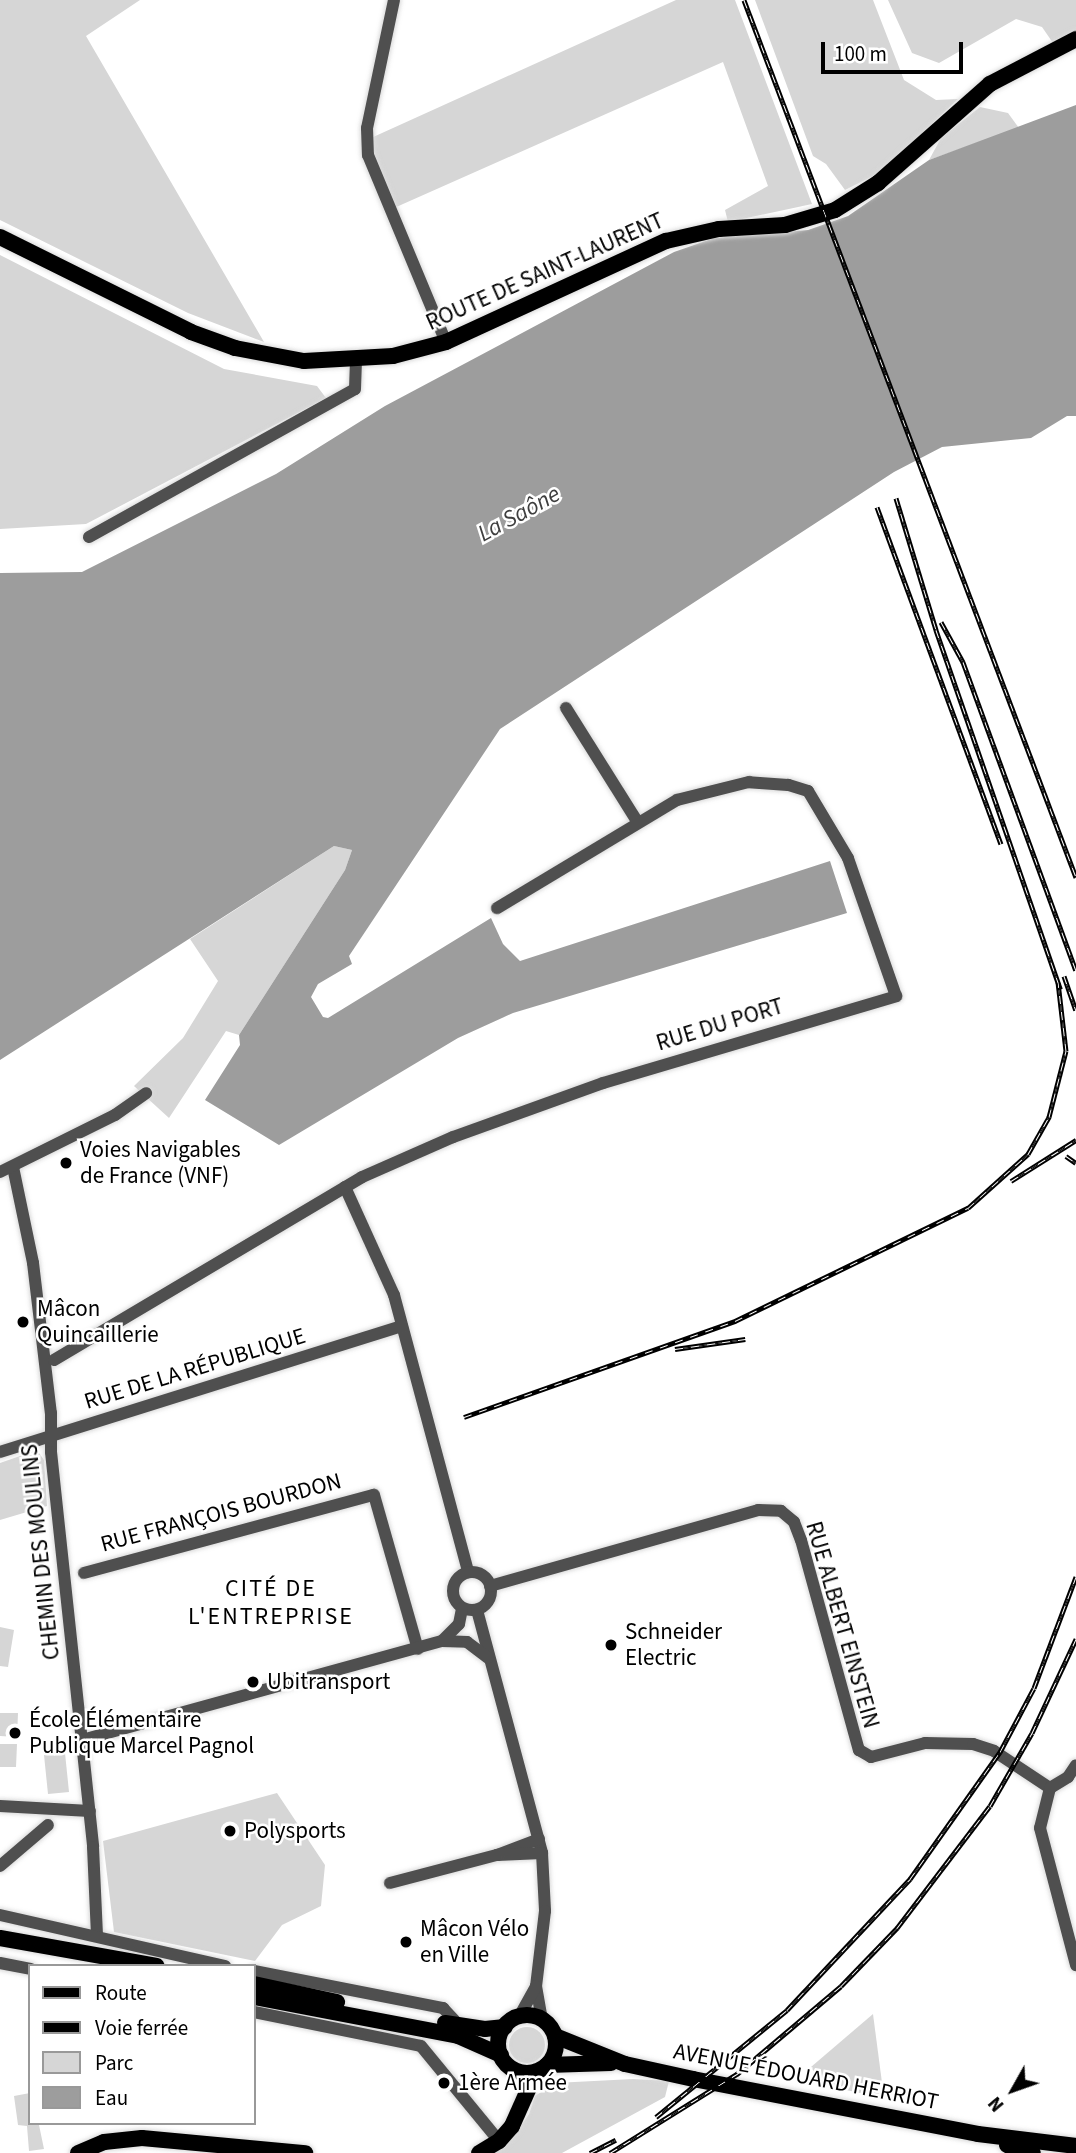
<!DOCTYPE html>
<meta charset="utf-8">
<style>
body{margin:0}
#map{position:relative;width:1076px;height:2153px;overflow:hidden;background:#fff;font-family:"Source Sans 3",sans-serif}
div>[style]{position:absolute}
.green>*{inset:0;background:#d6d6d6}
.round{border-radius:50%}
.water>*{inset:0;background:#9d9d9d}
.roads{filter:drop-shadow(0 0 2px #dbdbdb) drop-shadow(0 0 2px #dbdbdb)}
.minor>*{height:12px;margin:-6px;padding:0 6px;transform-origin:6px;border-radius:6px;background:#4f4f4f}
.minor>.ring{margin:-6px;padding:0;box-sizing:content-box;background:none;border:12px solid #4f4f4f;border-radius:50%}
.major>*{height:16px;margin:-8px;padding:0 8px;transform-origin:8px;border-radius:8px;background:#000}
.major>.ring{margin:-8px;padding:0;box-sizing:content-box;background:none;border:16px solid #000;border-radius:50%}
.rail>*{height:5px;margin-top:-2.5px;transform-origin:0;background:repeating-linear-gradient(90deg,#fff 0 8px,#000 0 16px);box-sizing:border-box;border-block:2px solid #000}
.dots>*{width:19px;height:19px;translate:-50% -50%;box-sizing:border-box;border:4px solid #fff;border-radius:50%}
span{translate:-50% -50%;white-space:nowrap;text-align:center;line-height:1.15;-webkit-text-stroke:5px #fff;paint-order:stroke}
.street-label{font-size:23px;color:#000}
.poi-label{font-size:23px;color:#000}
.left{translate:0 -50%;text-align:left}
.water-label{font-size:24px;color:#3e3e3e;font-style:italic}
.neighbourhood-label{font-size:24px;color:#000;letter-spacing:2px}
.legend{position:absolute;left:28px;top:1964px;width:228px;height:161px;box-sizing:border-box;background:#fff;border:2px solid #999;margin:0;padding:9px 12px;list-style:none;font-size:21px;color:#000}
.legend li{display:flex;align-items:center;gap:14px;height:35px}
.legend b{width:35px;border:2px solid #999}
.north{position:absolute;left:978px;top:2055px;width:70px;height:70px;-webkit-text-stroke:5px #fff;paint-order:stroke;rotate:230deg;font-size:19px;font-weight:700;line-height:28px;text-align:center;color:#000}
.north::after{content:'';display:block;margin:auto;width:24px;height:32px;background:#000;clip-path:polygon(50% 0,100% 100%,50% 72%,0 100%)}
.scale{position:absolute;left:821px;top:42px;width:142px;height:32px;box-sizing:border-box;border:4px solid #000;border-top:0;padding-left:9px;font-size:21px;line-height:24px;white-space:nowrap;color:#000;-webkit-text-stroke:5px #fff;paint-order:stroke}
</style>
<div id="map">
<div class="green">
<div style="clip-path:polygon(0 0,140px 0,86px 36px,264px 342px,188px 313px,0 220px)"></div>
<div style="clip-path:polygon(676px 0,735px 0,812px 204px,728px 222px,725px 210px,768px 186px,723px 62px,394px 208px,376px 168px,371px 138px)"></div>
<div style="clip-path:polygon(755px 0,873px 0,904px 80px,936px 100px,958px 99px,881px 172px,845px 190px,826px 164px,813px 156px)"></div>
<div style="clip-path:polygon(888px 0,1076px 0,1076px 31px,1053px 43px,1042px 27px,1016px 19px,939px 63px,912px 53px)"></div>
<div style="clip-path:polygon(980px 107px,1008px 113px,1019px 128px,929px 160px,941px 138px)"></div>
<div style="clip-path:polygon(0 255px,224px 369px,317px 386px,326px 398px,86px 524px,0 529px)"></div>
<div style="clip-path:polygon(334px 846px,352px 850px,345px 870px,239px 1035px,226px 1031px,169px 1118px,134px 1086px,183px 1038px,218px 981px,190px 939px)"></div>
<div style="clip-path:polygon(37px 1450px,44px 1460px,47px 1506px,0 1520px,0 1463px)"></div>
<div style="clip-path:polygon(0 1627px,14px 1630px,8px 1667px,0 1666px)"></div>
<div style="clip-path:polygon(0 1713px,18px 1713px,17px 1737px,0 1736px)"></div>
<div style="clip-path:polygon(0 1744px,17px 1744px,16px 1767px,0 1767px)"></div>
<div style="clip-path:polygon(65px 1753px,69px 1792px,48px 1794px,44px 1755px)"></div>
<div style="clip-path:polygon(277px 1793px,325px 1865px,321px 1906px,282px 1925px,255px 1961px,114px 1932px,103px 1841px)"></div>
<div style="clip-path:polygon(873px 2014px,884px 2098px,822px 2085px,811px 2067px)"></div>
<div class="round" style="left:509px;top:2027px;width:36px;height:36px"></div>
<div style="clip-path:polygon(633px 2079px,669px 2081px,665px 2097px,562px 2153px,492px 2153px,516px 2133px,529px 2114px,535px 2096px,555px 2083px)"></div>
<div style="clip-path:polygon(30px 2093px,30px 2123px,43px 2123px,39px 2125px,44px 2149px,29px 2151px,27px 2126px,18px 2125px,14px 2096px)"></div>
</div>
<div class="water">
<div style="clip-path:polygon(1076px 105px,1076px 416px,1067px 416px,1031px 438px,942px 447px,894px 472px,500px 729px,349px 956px,352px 964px,318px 984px,311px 997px,323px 1017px,328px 1018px,491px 918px,503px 944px,520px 961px,830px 861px,847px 913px,513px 1013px,458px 1038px,279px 1145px,205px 1100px,240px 1045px,239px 1035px,345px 870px,352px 850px,334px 846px,0 1060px,0 573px,82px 572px,276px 474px,385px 406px,674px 252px,714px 238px,808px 230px,848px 216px,929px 160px)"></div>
</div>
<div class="roads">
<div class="minor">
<div style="left:394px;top:0;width:131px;rotate:101.9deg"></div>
<div style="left:367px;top:128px;width:27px;rotate:88deg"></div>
<div style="left:368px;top:155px;width:203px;rotate:67.4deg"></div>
<div style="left:89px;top:537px;width:304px;rotate:-29.1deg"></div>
<div style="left:355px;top:389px;width:28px;rotate:-88deg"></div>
<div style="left:566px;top:708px;width:133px;rotate:57.9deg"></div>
<div style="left:13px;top:1167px;width:98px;rotate:78.2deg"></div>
<div style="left:33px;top:1263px;width:151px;rotate:83.2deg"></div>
<div style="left:51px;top:1413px;width:39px;rotate:90deg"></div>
<div style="left:51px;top:1452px;width:397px;rotate:83.9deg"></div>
<div style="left:93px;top:1847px;width:88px;rotate:87.4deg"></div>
<div style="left:0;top:1172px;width:128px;rotate:-26.4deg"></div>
<div style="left:115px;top:1115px;width:38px;rotate:-35deg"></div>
<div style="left:345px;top:1187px;width:119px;rotate:65.6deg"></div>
<div style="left:394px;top:1295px;width:287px;rotate:75deg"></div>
<div style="left:54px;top:1360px;width:358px;rotate:-30.7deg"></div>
<div style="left:362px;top:1177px;width:99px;rotate:-23.7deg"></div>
<div style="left:453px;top:1137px;width:159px;rotate:-19.8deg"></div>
<div style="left:603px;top:1083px;width:306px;rotate:-16.5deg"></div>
<div style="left:896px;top:996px;width:146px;rotate:-109.2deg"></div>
<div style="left:848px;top:858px;width:78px;rotate:-120.8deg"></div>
<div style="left:808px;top:791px;width:21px;rotate:-163deg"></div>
<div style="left:788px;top:785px;width:39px;rotate:-176deg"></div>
<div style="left:749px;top:782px;width:74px;rotate:166deg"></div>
<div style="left:677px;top:800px;width:210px;rotate:149deg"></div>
<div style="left:0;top:1452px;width:421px;rotate:-17.4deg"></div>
<div class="ring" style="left:453px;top:1572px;width:26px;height:26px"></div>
<div style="left:84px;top:1573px;width:300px;rotate:-15.1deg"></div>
<div style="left:374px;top:1495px;width:160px;rotate:74.1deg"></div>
<div style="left:490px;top:1586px;width:279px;rotate:-15.8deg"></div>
<div style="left:758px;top:1510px;width:23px;rotate:2deg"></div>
<div style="left:781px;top:1511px;width:17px;rotate:40deg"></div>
<div style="left:794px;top:1522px;width:19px;rotate:69deg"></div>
<div style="left:801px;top:1540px;width:218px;rotate:74.6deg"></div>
<div style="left:859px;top:1750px;width:14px;rotate:30deg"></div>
<div style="left:871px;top:1757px;width:56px;rotate:-14.5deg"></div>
<div style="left:925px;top:1743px;width:48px;rotate:1.2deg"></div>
<div style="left:973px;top:1744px;width:22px;rotate:18deg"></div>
<div style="left:994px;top:1751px;width:67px;rotate:33.5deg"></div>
<div style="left:1050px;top:1788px;width:41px;rotate:104deg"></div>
<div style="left:1040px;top:1828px;width:142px;rotate:75.3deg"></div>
<div style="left:477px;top:1610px;width:252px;rotate:75deg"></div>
<div style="left:542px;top:1853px;width:58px;rotate:87deg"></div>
<div style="left:545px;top:1911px;width:76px;rotate:96.8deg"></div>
<div style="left:536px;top:1986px;width:35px;rotate:80deg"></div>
<div style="left:442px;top:1641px;width:25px;rotate:2deg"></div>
<div style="left:467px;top:1642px;width:26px;rotate:37deg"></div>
<div style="left:82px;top:1740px;width:373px;rotate:-15.4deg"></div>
<div style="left:442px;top:1641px;width:24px;rotate:-45deg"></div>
<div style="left:459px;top:1624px;width:16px;rotate:-79deg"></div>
<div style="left:1050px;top:1788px;width:21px;rotate:-31deg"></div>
<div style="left:1068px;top:1777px;width:14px;rotate:-56deg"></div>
<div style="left:0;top:1806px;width:90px;rotate:3.2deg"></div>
<div style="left:539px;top:1839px;width:45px;rotate:159.1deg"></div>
<div style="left:497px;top:1855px;width:45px;rotate:-2.5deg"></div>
<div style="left:0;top:1866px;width:63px;rotate:-40.5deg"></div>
<div style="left:390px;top:1883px;width:111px;rotate:-14.7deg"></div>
<div style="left:0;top:1915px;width:231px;rotate:12.8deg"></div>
<div style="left:0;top:1963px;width:31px;rotate:11deg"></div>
<div style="left:254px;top:1971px;width:193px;rotate:11.1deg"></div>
<div style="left:443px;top:2008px;width:25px;rotate:47deg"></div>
<div style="left:254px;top:2012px;width:170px;rotate:11.5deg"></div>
<div style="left:421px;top:2046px;width:123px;rotate:50.6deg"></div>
<div style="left:519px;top:2017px;width:35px;rotate:-61deg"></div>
</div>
<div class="major">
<div style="left:0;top:237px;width:213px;rotate:26.4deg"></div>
<div style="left:191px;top:332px;width:47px;rotate:20deg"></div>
<div style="left:235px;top:348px;width:70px;rotate:10.7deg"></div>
<div style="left:304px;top:361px;width:89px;rotate:-3.2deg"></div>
<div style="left:393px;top:356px;width:55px;rotate:-14.8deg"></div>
<div style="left:446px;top:342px;width:242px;rotate:-24.7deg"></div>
<div style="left:666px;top:241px;width:54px;rotate:-12.8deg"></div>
<div style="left:719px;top:229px;width:66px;rotate:-3.5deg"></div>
<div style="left:785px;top:225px;width:52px;rotate:-16.7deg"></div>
<div style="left:835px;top:210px;width:51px;rotate:-32.1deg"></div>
<div style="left:878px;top:183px;width:149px;rotate:-41.5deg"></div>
<div style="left:990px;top:84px;width:97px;rotate:-27.6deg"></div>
<div style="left:0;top:1938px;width:159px;rotate:10.1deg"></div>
<div style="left:254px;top:1984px;width:85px;rotate:12.2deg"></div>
<div style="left:254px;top:1997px;width:208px;rotate:10.8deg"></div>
<div style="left:458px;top:2036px;width:47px;rotate:23.8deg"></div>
<div class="ring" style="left:498px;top:2015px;width:42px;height:42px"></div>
<div style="left:445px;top:2023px;width:40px;rotate:8.5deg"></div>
<div style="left:485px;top:2029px;width:20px;rotate:-6deg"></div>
<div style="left:555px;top:2036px;width:75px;rotate:21.8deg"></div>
<div style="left:625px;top:2064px;width:70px;rotate:12.4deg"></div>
<div style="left:693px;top:2079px;width:290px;rotate:10.9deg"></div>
<div style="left:978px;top:2134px;width:99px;rotate:7deg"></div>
<div style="left:547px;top:2065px;width:64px;rotate:-1.8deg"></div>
<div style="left:1007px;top:2145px;width:27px;rotate:17deg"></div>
<div style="left:78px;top:2153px;width:28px;rotate:-23deg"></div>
<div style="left:104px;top:2142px;width:38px;rotate:-6deg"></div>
<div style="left:142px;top:2138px;width:164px;rotate:5.3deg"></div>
<div style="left:479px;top:2153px;width:23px;rotate:-31deg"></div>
<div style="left:499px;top:2141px;width:20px;rotate:-49deg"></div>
<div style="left:512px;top:2126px;width:59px;rotate:-66deg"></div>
</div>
</div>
<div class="rail">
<div style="left:744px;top:0;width:938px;rotate:69.27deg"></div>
<div style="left:896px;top:498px;width:138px;rotate:73.1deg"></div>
<div style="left:936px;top:630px;width:380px;rotate:70.9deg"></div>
<div style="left:877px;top:507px;width:359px;rotate:69.8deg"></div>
<div style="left:941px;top:622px;width:46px;rotate:61.2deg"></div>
<div style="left:963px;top:662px;width:328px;rotate:69.9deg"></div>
<div style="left:1064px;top:976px;width:36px;rotate:71deg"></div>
<div style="left:1066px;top:1156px;width:12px;rotate:35deg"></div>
<div style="left:1011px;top:1181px;width:77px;rotate:-32.2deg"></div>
<div style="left:675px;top:1349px;width:71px;rotate:-8.1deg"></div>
<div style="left:464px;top:1417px;width:288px;rotate:-19.5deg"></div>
<div style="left:735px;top:1321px;width:259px;rotate:-25.9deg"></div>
<div style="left:968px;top:1208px;width:81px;rotate:-42deg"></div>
<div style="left:1028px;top:1154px;width:43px;rotate:-60.4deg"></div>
<div style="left:1049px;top:1117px;width:68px;rotate:-75.6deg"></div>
<div style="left:1066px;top:1051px;width:69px;rotate:-96.6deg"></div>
<div style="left:656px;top:2117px;width:169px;rotate:-39.2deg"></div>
<div style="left:787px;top:2010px;width:180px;rotate:-46.8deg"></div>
<div style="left:910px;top:1879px;width:156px;rotate:-54.7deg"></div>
<div style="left:1000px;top:1752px;width:72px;rotate:-62deg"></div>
<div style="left:1034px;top:1688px;width:119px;rotate:-69.3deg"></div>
<div style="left:590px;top:2153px;width:29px;rotate:-27deg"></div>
<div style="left:610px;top:2153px;width:150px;rotate:-31.9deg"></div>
<div style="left:737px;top:2074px;width:136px;rotate:-40.2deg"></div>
<div style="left:841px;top:1986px;width:81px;rotate:-46deg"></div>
<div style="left:897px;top:1928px;width:153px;rotate:-52.7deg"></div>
<div style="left:990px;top:1806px;width:84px;rotate:-60.1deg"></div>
<div style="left:1032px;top:1733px;width:104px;rotate:-64.9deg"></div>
</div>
<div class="dots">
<div style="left:66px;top:1163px;background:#000"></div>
<div style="left:23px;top:1322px;background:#000"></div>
<div style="left:611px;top:1645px;background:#000"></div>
<div style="left:253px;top:1682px;background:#000"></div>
<div style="left:15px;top:1733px;background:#000"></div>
<div style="left:230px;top:1831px;background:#000"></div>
<div style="left:406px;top:1942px;background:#000"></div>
<div style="left:444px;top:2083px;background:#000"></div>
</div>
<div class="street-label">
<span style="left:545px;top:272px;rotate:-24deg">ROUTE DE SAINT-LAURENT</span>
<span style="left:720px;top:1025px;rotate:-17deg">RUE DU PORT</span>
<span style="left:195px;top:1369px;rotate:-17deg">RUE DE LA RÉPUBLIQUE</span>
<span style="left:221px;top:1513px;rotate:-15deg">RUE FRANÇOIS BOURDON</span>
<span style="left:41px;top:1552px;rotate:-96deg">CHEMIN DES MOULINS</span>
<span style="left:842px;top:1625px;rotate:74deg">RUE ALBERT EINSTEIN</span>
<span style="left:806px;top:2077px;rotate:11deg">AVENUE ÉDOUARD HERRIOT</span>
</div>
<div class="poi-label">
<span class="left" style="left:80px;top:1163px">Voies Navigables<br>de France (VNF)</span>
<span class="left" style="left:37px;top:1322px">Mâcon<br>Quincaillerie</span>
<span class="left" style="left:625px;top:1645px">Schneider<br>Electric</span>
<span class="left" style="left:267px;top:1682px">Ubitransport</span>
<span class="left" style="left:29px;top:1733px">École Élémentaire<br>Publique Marcel Pagnol</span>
<span class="left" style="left:244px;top:1831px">Polysports</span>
<span class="left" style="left:420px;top:1942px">Mâcon Vélo<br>en Ville</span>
<span class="left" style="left:458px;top:2083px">1ère Armée</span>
</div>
<div class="water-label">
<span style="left:519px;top:514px;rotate:-29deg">La Saône</span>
</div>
<div class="neighbourhood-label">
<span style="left:271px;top:1603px">CITÉ DE<br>L'ENTREPRISE</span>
</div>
<ul class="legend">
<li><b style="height:9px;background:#000"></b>Route</li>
<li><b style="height:9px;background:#000"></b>Voie ferrée</li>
<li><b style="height:19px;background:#d6d6d6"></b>Parc</li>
<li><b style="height:19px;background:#9d9d9d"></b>Eau</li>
</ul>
<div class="north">N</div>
<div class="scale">100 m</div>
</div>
